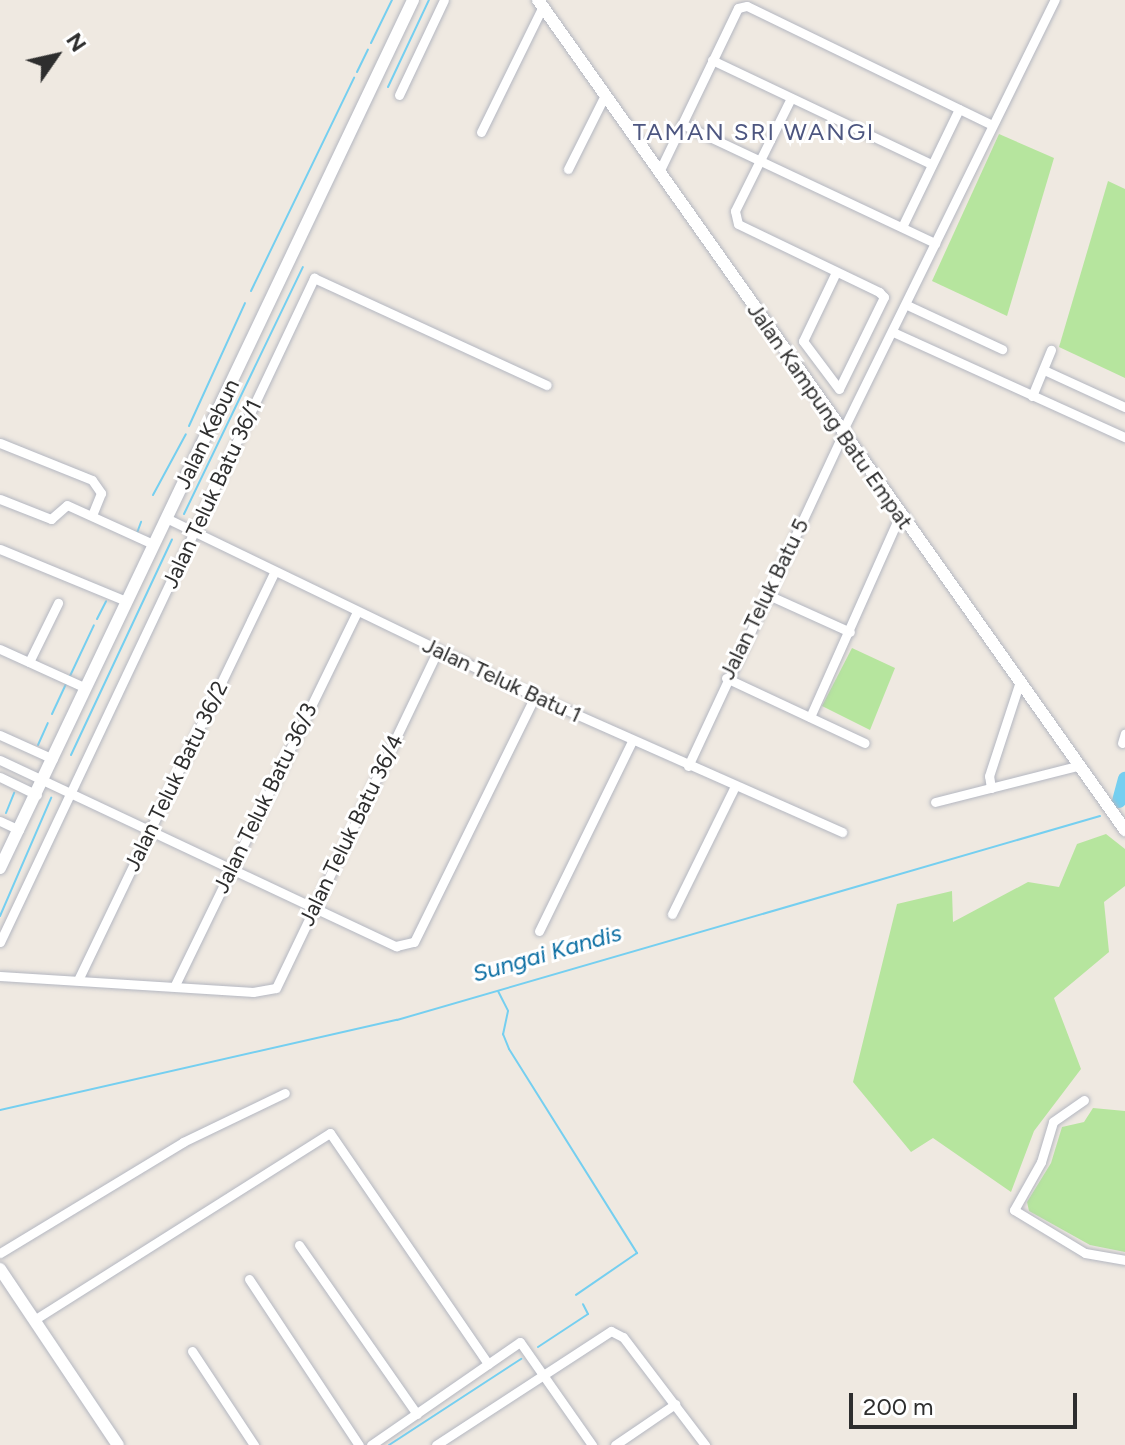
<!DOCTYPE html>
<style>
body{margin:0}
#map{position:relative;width:1125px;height:1445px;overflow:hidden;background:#efe9e1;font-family:Figtree,sans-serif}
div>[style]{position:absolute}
.green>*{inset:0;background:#b6e59e}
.stream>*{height:2px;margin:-1px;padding:0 1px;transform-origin:1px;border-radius:1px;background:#75cff0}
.river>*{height:14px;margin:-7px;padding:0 7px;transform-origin:7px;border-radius:7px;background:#75cff0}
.roads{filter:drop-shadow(0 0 2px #b4b7c1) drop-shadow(0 0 2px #b4b7c1)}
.street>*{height:9px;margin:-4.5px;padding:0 4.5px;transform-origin:4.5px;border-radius:4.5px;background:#fff}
.secondary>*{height:12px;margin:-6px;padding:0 6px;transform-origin:6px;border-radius:6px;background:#fff}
span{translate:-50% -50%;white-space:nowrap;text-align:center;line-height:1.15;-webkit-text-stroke:6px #fff;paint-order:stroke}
.street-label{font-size:22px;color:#2e2e2e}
.neighbourhood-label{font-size:24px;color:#4d5680;letter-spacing:2px}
.water-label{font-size:24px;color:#0d6fa3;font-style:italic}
.north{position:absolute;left:16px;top:16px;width:80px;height:80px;-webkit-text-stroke:6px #fff;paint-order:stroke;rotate:56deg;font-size:22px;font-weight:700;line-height:32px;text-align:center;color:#2e2e2e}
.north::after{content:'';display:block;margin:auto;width:28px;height:36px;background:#2e2e2e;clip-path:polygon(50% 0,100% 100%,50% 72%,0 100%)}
.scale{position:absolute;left:849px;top:1393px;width:228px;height:36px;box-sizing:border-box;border:4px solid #2e2e2e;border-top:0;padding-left:10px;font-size:24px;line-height:28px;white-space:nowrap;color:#2e2e2e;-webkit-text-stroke:6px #fff;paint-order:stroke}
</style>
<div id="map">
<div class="green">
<div style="clip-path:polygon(999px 134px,1054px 158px,1007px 316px,932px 281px)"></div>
<div style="clip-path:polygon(1108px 181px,1125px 189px,1125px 378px,1059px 347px)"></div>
<div style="clip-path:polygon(852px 648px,895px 668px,870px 730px,822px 706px)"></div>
<div style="clip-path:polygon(1106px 834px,1125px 849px,1125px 886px,1104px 902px,1109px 952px,1054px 998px,1081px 1069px,1034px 1131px,1011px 1192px,933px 1138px,911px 1152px,853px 1082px,897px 904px,952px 891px,953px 922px,1028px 882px,1059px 887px,1077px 844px)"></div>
<div style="clip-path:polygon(1093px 1108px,1125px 1111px,1125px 1252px,1090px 1245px,1029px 1211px,1027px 1202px,1051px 1163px,1062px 1127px,1084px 1122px)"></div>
</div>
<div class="stream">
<div style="left:371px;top:43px;width:48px;rotate:-64deg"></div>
<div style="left:357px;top:72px;width:25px;rotate:-64deg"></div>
<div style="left:388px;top:87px;width:96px;rotate:-64.8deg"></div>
<div style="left:251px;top:291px;width:237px;rotate:-64.2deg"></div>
<div style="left:189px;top:426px;width:135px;rotate:-65.5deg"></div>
<div style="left:153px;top:495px;width:69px;rotate:-61.6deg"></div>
<div style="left:184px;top:514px;width:274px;rotate:-64.3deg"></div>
<div style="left:137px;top:533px;width:12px;rotate:-70deg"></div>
<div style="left:97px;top:619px;width:20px;rotate:-63deg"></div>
<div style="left:70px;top:676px;width:56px;rotate:-64.8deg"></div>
<div style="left:52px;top:714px;width:35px;rotate:-65deg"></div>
<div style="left:38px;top:745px;width:24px;rotate:-66deg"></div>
<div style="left:71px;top:755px;width:238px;rotate:-64.9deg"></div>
<div style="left:6px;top:813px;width:22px;rotate:-68deg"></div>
<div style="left:0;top:916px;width:129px;rotate:-66.6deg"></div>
<div style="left:498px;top:991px;width:22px;rotate:63deg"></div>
<div style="left:508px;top:1011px;width:24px;rotate:102deg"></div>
<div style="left:503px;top:1034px;width:16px;rotate:68deg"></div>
<div style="left:509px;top:1049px;width:241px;rotate:57.9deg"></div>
<div style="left:637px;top:1253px;width:74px;rotate:145.5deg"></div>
<div style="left:0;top:1110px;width:407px;rotate:-12.8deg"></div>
<div style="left:397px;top:1020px;width:732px;rotate:-16.18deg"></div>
<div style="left:538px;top:1347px;width:60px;rotate:-33.4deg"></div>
<div style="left:588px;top:1314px;width:11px;rotate:-117deg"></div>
<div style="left:389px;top:1445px;width:158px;rotate:-33.1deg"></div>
</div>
<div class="river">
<div style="left:1119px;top:801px;width:23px;rotate:-75deg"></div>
</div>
<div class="roads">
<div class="street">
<div style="left:712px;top:60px;width:242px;rotate:25.4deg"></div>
<div style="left:399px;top:95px;width:105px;rotate:-64.7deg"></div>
<div style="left:791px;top:98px;width:126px;rotate:116.4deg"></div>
<div style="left:735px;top:211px;width:13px;rotate:77deg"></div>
<div style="left:738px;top:224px;width:157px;rotate:25.7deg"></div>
<div style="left:879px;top:292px;width:7px;rotate:45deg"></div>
<div style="left:884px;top:297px;width:102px;rotate:116.1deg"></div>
<div style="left:839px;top:389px;width:60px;rotate:-126.9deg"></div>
<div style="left:803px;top:341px;width:76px;rotate:-64.4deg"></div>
<div style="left:682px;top:124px;width:280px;rotate:25.2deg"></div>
<div style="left:481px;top:132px;width:140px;rotate:-63.8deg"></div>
<div style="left:568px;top:169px;width:83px;rotate:-63.4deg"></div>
<div style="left:659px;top:172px;width:182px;rotate:-64.3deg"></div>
<div style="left:738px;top:8px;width:9px;rotate:-13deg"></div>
<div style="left:747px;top:6px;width:272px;rotate:25.9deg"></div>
<div style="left:902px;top:227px;width:131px;rotate:-64.2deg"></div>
<div style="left:907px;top:305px;width:105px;rotate:24.9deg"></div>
<div style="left:893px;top:332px;width:255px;rotate:24.4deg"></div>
<div style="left:1044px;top:370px;width:89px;rotate:24.6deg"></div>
<div style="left:1032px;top:396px;width:50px;rotate:-67.6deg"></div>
<div style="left:842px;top:432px;width:482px;rotate:-63.8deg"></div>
<div style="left:0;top:443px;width:99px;rotate:21.9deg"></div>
<div style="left:92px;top:480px;width:16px;rotate:55deg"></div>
<div style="left:101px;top:493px;width:24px;rotate:112deg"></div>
<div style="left:0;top:499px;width:55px;rotate:21.4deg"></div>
<div style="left:51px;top:519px;width:21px;rotate:-41deg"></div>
<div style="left:67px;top:505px;width:94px;rotate:24.4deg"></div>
<div style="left:166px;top:518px;width:410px;rotate:25.8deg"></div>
<div style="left:535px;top:696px;width:336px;rotate:23.9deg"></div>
<div style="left:0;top:549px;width:136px;rotate:22.4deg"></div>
<div style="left:766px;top:594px;width:92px;rotate:24.3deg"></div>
<div style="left:0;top:649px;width:94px;rotate:24.4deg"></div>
<div style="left:29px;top:662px;width:66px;rotate:-63.8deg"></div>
<div style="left:726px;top:678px;width:153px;rotate:25.1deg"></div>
<div style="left:810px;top:717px;width:221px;rotate:-66deg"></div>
<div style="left:0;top:735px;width:58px;rotate:24.4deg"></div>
<div style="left:1122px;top:743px;width:10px;rotate:-73deg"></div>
<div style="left:0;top:760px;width:438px;rotate:25.2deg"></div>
<div style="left:396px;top:946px;width:18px;rotate:-13deg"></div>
<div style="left:414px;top:942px;width:274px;rotate:-63.8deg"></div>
<div style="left:688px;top:766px;width:366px;rotate:-65deg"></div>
<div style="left:0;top:777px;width:41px;rotate:25.9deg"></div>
<div style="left:991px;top:788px;width:12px;rotate:-99deg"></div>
<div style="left:989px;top:776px;width:97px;rotate:-71.9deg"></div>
<div style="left:935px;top:802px;width:146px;rotate:-14.2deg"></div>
<div style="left:0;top:821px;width:21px;rotate:25deg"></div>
<div style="left:672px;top:914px;width:143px;rotate:-63.8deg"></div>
<div style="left:539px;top:931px;width:212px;rotate:-63.9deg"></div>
<div style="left:0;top:942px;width:735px;rotate:-64.69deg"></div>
<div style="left:314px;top:278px;width:256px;rotate:24.7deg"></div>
<div style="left:0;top:976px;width:254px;rotate:3.6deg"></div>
<div style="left:253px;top:992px;width:23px;rotate:-10deg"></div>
<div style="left:276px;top:988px;width:375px;rotate:-64.4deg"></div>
<div style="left:78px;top:980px;width:452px;rotate:-64.3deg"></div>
<div style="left:175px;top:985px;width:415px;rotate:-64deg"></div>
<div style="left:1084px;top:1100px;width:38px;rotate:145deg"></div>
<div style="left:1053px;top:1122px;width:42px;rotate:106.7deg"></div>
<div style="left:1041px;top:1162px;width:55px;rotate:119.4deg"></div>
<div style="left:1014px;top:1210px;width:83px;rotate:31.2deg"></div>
<div style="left:1085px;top:1253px;width:41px;rotate:9.9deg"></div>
<div style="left:299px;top:1245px;width:206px;rotate:55.1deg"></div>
<div style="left:0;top:1253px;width:214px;rotate:-31.2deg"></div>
<div style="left:183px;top:1142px;width:113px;rotate:-25.7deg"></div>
<div style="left:249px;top:1279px;width:199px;rotate:56.5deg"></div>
<div style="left:34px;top:1320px;width:350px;rotate:-32.3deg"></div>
<div style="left:330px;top:1133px;width:280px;rotate:55.6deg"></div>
<div style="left:192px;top:1351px;width:113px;rotate:56.6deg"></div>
<div style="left:371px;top:1445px;width:181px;rotate:-34.7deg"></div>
<div style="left:520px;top:1342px;width:126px;rotate:55deg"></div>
<div style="left:436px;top:1445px;width:209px;rotate:-33.1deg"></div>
<div style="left:611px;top:1331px;width:13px;rotate:27deg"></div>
<div style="left:623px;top:1337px;width:136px;rotate:52.8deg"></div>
<div style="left:615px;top:1445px;width:73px;rotate:-34.3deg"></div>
</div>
<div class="secondary">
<div style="left:538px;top:0;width:1017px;rotate:54.73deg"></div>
<div style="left:0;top:868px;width:961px;rotate:-64.55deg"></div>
<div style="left:0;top:1269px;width:212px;rotate:56.2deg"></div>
</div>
</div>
<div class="street-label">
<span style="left:830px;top:416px;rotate:55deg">Jalan Kampung Batu Empat</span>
<span style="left:207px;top:434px;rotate:-64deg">Jalan Kebun</span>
<span style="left:212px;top:494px;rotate:-65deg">Jalan Teluk Batu 36/1</span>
<span style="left:764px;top:599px;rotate:-64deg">Jalan Teluk Batu 5</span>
<span style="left:502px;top:680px;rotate:25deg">Jalan Teluk Batu 1</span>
<span style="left:176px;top:776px;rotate:-64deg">Jalan Teluk Batu 36/2</span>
<span style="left:265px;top:798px;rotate:-64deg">Jalan Teluk Batu 36/3</span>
<span style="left:351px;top:830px;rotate:-64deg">Jalan Teluk Batu 36/4</span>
</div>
<div class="neighbourhood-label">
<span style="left:754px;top:132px">TAMAN SRI WANGI</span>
</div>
<div class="water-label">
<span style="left:547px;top:953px;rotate:-16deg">Sungai Kandis</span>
</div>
<div class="north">N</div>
<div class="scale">200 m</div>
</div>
